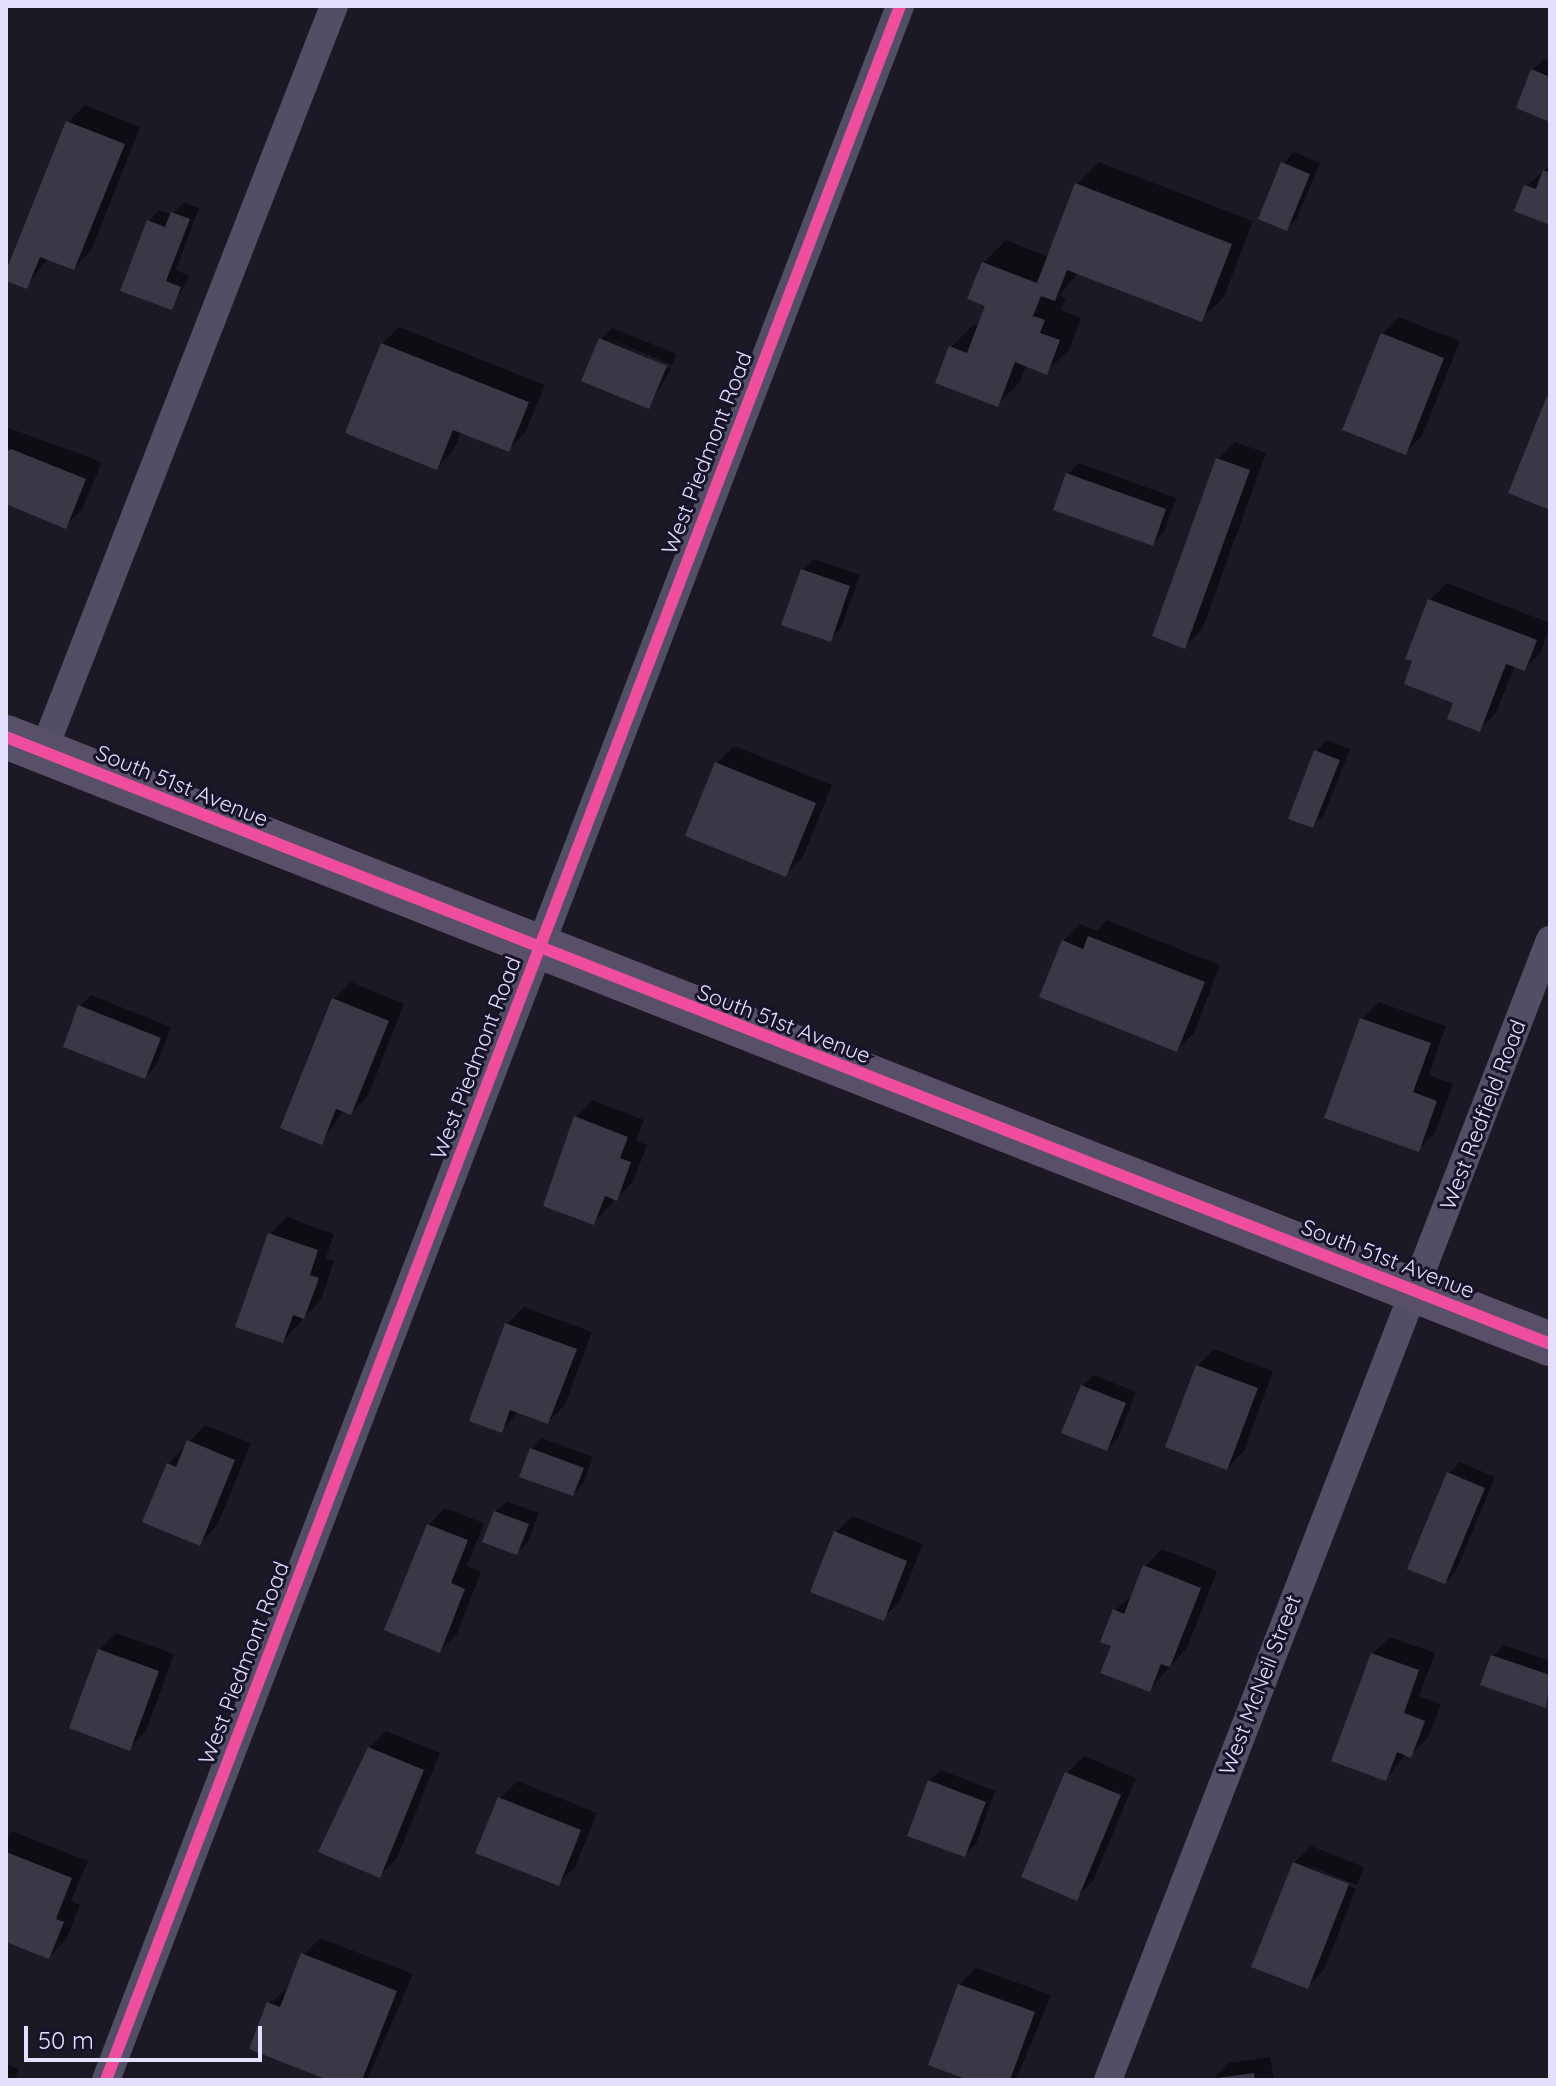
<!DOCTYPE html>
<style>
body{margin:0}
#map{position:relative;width:1556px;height:2086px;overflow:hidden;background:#1c1925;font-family:Quicksand,sans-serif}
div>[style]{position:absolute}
.shadow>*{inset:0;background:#0007}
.building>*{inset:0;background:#3b3846}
.minor>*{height:28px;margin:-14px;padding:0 14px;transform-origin:14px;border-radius:14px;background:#514f65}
.primary>*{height:44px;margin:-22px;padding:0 22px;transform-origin:22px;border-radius:22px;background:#585068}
.cycleway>*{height:12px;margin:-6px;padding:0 6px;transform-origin:6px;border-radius:6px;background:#ef4d9e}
span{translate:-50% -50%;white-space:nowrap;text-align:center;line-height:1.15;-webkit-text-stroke:6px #18132b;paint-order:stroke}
.street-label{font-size:22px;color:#e3dffd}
.frame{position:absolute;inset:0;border:8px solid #e3dffd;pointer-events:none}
.scale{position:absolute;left:24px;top:2026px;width:238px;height:36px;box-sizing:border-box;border:4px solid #e3dffd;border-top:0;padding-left:10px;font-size:24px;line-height:28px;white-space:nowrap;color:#e3dffd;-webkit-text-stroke:6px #18132b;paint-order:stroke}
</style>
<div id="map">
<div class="shadow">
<div style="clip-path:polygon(1544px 59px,1550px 62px,1550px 120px,1533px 70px)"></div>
<div style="clip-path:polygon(85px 105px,140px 127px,91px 251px,74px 268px,48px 258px,26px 287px,6px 277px,68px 122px)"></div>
<div style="clip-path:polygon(1294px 152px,1320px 163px,1297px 218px,1286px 229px,1283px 164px)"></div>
<div style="clip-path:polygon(1099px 162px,1253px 221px,1224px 297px,1201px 319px,1079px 272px,1059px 295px,1066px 298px,1061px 310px,1081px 318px,1069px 350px,1046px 372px,1026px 365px,1020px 382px,997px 404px,951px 347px,974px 324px,979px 327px,988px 305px,983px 263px,1006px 240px,1049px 257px,1077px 184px)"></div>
<div style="clip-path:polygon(1550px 166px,1550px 222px,1526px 186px)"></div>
<div style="clip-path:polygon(184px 202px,199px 208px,176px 270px,190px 276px,171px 308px,148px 221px,159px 210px,172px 214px)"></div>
<div style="clip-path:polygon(1399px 317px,1460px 341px,1422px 436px,1405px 453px,1382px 334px)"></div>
<div style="clip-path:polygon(399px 327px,545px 385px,525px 433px,508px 450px,461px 431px,454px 450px,437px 467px,382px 344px)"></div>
<div style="clip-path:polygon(612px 328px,677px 354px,672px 365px,604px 337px,671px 369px,648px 407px,584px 380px,601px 339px)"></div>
<div style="clip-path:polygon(6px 427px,102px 462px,82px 510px,65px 526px,6px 502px)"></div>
<div style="clip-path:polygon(1235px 442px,1266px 453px,1202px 630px,1185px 646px,1218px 459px)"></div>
<div style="clip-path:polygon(1079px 463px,1176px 498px,1164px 532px,1152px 544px,1068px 474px)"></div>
<div style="clip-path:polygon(814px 559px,860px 575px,841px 628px,830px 639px,803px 570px)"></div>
<div style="clip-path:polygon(1447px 583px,1550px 623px,1541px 652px,1524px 669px,1515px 665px,1496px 713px,1479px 730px,1430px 600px)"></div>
<div style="clip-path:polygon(1327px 740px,1350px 749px,1324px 815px,1312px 826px,1316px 751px)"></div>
<div style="clip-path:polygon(734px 746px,832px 785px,803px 857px,786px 874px,717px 763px)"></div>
<div style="clip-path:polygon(1107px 920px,1220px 965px,1194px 1033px,1177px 1050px,1063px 941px,1080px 924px,1097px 931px)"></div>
<div style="clip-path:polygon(351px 982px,404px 1004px,368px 1096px,351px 1113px,344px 1110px,321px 1143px,334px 999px)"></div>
<div style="clip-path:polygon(91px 995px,171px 1027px,156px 1066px,145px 1077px,80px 1006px)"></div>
<div style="clip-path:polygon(1379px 1002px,1446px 1026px,1429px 1075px,1453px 1084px,1435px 1133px,1418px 1150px,1362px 1019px)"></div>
<div style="clip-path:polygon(593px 1100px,644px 1120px,636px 1141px,647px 1145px,633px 1182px,593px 1223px,576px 1117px)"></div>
<div style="clip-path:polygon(287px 1217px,334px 1234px,326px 1258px,334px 1261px,321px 1300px,283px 1341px,270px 1234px)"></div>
<div style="clip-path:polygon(524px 1307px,592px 1332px,565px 1405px,548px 1422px,519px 1411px,501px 1431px,507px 1324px)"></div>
<div style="clip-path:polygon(1214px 1349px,1273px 1371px,1244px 1451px,1227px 1468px,1198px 1366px)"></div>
<div style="clip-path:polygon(1094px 1375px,1136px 1392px,1118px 1438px,1107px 1449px,1082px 1386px)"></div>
<div style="clip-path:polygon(205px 1425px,251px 1443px,217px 1526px,200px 1543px,168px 1464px)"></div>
<div style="clip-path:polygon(542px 1438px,593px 1457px,584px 1482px,573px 1494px,531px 1449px)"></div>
<div style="clip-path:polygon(1460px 1462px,1495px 1477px,1456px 1571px,1445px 1582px,1449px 1473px)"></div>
<div style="clip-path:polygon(507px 1501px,539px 1513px,528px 1542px,517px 1553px,495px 1512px)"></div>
<div style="clip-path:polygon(445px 1508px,484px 1523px,467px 1566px,481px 1572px,457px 1634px,440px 1651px,428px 1525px)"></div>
<div style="clip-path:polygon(853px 1516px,923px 1544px,900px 1601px,883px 1618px,836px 1532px)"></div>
<div style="clip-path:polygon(1162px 1549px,1217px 1571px,1187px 1648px,1149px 1690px,1114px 1645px,1114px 1611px,1134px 1594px,1145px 1566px)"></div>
<div style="clip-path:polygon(116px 1633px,174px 1654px,146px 1731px,129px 1748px,99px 1650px)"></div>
<div style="clip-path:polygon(1390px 1637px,1435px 1653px,1419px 1696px,1441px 1704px,1428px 1738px,1411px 1755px,1406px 1754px,1386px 1779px,1372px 1654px)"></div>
<div style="clip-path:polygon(1504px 1645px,1550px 1661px,1546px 1706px,1493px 1656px)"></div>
<div style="clip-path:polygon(386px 1731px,440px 1753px,397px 1858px,380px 1875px,369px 1748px)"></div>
<div style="clip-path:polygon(1084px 1756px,1136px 1778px,1093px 1881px,1076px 1898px,1067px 1773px)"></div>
<div style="clip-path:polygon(941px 1770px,995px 1791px,976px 1844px,964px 1855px,929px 1781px)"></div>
<div style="clip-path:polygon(517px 1781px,597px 1813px,575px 1867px,558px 1884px,500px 1798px)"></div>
<div style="clip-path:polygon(12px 1831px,88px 1861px,71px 1901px,80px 1905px,66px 1940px,49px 1957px,6px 1940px,6px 1836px)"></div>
<div style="clip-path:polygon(1311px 1846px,1364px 1867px,1357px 1885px,1300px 1862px,1356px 1889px,1324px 1970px,1307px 1987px,1294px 1863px)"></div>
<div style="clip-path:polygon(320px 1938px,413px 1974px,367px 2080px,333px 2080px,269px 2003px,290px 1987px,303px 1955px)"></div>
<div style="clip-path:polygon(976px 1968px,1051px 1995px,1016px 2080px,974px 2080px,959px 1985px)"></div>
<div style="clip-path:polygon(1270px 2057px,1274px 2080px,1212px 2080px,1229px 2063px)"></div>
<div style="clip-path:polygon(6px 2064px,19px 2069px,14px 2080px,6px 2080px)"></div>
</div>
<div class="building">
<div style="clip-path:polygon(1531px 69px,1550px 77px,1550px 122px,1516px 108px)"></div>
<div style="clip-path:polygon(66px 121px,125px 144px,74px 270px,40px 257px,27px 289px,6px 281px,6px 271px)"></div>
<div style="clip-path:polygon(1281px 162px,1310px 174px,1287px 231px,1258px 219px)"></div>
<div style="clip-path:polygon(1543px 170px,1550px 173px,1550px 225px,1514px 211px,1524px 185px,1536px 189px)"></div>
<div style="clip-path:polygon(1075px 183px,1232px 244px,1202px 322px,1067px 270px,1055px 301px,1041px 296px,1033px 316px,1045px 320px,1040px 333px,1060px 340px,1047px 375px,1015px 362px,998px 407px,935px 383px,949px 346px,967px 353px,985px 306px,967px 299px,982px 262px,1037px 283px)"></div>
<div style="clip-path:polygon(171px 212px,190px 219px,166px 281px,181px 287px,172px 310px,120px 291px,147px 220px,165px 227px)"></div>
<div style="clip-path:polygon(1381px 333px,1444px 358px,1406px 455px,1342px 430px)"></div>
<div style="clip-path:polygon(599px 338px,667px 366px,649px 409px,581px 381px)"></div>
<div style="clip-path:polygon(381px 343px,529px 402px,509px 452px,453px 430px,437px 470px,345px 433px)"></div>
<div style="clip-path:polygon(1547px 396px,1550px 397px,1550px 510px,1508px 493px)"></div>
<div style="clip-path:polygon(11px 449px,86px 479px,66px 529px,6px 504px,6px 452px)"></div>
<div style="clip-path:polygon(1216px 458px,1250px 470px,1185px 649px,1152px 636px)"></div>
<div style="clip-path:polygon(1066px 473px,1166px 509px,1153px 546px,1053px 510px)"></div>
<div style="clip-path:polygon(801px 569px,850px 586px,831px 642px,781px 625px)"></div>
<div style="clip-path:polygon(1428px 599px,1537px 640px,1525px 671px,1506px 664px,1480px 732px,1447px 719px,1453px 703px,1404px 684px,1412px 661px,1405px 659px)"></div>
<div style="clip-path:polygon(1314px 750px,1340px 760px,1313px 828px,1288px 819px)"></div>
<div style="clip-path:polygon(715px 762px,816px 803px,786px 877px,685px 836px)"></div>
<div style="clip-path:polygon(1088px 936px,1205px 982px,1177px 1052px,1039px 997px,1062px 940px,1083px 949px)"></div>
<div style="clip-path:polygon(332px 998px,389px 1021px,351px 1115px,336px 1109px,322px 1145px,280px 1128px)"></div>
<div style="clip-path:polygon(78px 1005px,161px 1038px,145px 1079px,63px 1047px)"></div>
<div style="clip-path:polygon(1360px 1018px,1431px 1043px,1413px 1092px,1437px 1101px,1419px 1152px,1324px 1118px)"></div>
<div style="clip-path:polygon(574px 1116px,628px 1137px,620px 1158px,631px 1162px,617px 1201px,605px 1196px,594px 1225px,543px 1206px)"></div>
<div style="clip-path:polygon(268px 1233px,318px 1250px,310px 1275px,319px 1278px,304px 1319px,293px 1315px,283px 1343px,235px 1327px)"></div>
<div style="clip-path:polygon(505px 1323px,577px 1349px,548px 1424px,510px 1410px,502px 1433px,469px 1421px)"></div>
<div style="clip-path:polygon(1196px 1365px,1258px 1388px,1227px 1470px,1165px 1447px)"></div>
<div style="clip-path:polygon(1081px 1385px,1126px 1403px,1107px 1451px,1061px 1433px)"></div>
<div style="clip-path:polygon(187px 1440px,235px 1460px,200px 1546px,142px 1522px,167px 1463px,176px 1467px)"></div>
<div style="clip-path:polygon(530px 1448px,584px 1468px,573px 1496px,519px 1477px)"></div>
<div style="clip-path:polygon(1447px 1472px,1485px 1488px,1445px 1584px,1407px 1569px)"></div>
<div style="clip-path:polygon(494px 1511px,529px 1524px,517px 1555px,482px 1542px)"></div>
<div style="clip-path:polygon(427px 1524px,468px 1540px,451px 1583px,465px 1589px,440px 1653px,384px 1630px)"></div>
<div style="clip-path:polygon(834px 1531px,907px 1561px,884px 1621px,810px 1592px)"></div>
<div style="clip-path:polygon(1143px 1565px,1201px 1588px,1170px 1667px,1161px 1664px,1150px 1692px,1100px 1673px,1111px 1646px,1100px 1642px,1113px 1609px,1124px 1614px)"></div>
<div style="clip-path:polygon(98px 1649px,159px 1671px,130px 1751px,69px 1728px)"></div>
<div style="clip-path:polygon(1371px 1653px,1419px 1670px,1404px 1713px,1425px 1721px,1411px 1758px,1397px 1752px,1386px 1781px,1331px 1761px)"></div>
<div style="clip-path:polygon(1491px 1655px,1550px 1675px,1546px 1708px,1480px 1685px)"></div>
<div style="clip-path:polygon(368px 1747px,424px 1770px,380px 1878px,318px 1852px)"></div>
<div style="clip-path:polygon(1065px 1772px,1121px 1795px,1077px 1901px,1021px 1877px)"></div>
<div style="clip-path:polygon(928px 1780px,986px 1802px,965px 1857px,907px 1836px)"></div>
<div style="clip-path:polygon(498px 1797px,581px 1830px,559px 1886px,475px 1853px)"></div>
<div style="clip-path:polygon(6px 1852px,72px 1878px,56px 1919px,64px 1922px,49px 1959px,6px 1942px)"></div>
<div style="clip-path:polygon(1293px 1862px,1349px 1884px,1308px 1989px,1251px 1967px)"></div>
<div style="clip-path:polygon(301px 1953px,397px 1991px,362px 2080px,328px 2080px,249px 2049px,267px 2002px,280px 2007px)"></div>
<div style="clip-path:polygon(958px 1984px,1035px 2012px,1010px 2080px,968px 2080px,928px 2065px)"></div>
<div style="clip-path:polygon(1254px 2073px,1255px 2080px,1217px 2080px,1217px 2078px)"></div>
</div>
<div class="minor">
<div style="left:43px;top:752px;width:801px;rotate:-68.69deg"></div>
<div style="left:106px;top:2080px;width:2221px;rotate:-69.05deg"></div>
<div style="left:1108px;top:2080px;width:1223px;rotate:-68.81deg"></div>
</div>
<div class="primary">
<div style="left:6px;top:737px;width:1659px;rotate:21.46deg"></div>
</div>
<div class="cycleway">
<div style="left:6px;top:737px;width:1659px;rotate:21.46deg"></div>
<div style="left:106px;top:2080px;width:2221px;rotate:-69.05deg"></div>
</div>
<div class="street-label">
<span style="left:707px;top:453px;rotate:-69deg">West Piedmont Road</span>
<span style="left:182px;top:786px;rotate:22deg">South 51st Avenue</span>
<span style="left:784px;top:1024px;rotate:21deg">South 51st Avenue</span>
<span style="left:476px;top:1058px;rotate:-69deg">West Piedmont Road</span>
<span style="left:1483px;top:1115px;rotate:-69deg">West Redfield Road</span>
<span style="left:1388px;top:1259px;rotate:21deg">South 51st Avenue</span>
<span style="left:244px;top:1663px;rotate:-69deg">West Piedmont Road</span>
<span style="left:1260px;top:1685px;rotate:-69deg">West McNeil Street</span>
</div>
<div class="frame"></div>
<div class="scale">50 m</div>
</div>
